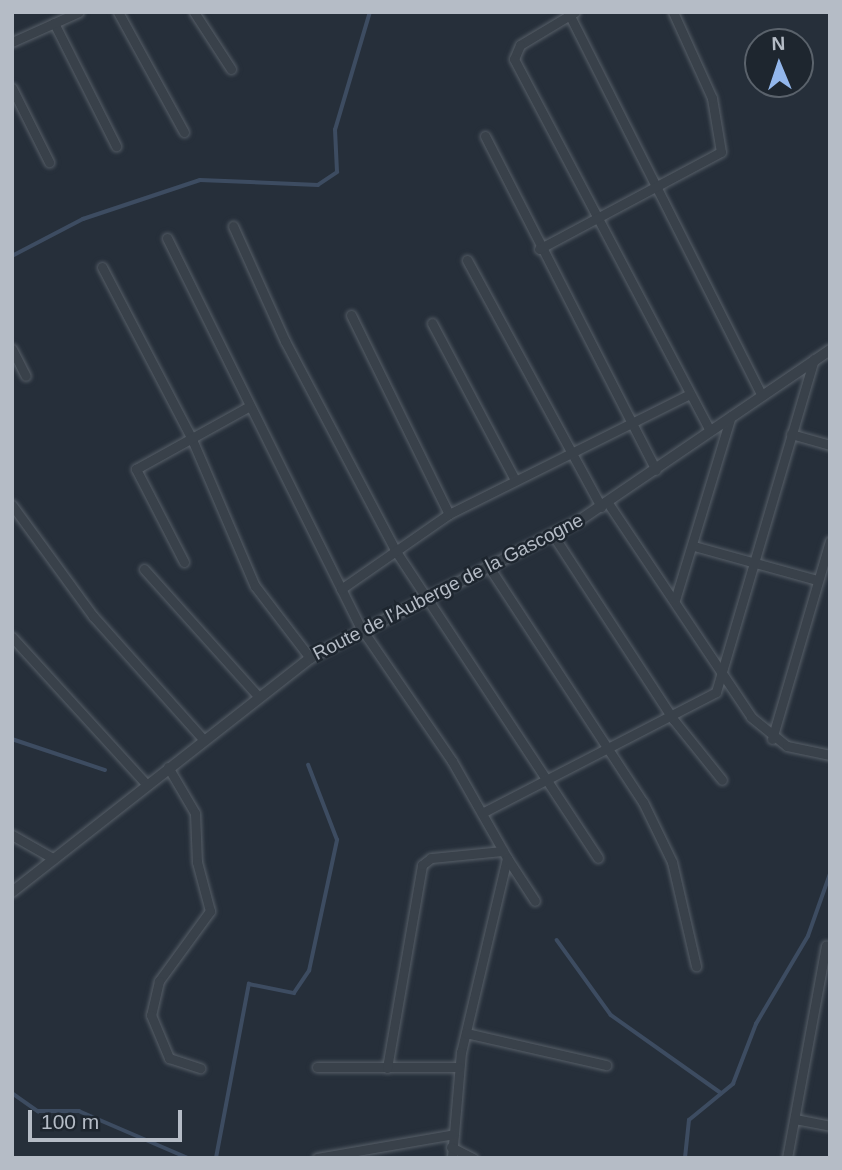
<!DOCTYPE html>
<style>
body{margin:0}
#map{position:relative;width:842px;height:1170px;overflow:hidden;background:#262f3a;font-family:Helvetica,sans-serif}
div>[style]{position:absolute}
.stream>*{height:3.5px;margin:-1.75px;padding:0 1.75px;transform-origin:1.75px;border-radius:1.75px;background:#3d4c61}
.roads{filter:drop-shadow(0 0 2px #575f68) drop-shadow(0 0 2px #575f68)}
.minor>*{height:9px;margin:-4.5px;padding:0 4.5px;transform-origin:4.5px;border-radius:4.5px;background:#39414a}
.tertiary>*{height:10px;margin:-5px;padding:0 5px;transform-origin:5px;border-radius:5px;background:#39414a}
span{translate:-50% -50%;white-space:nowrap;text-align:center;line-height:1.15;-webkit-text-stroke:5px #1e262f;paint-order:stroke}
.street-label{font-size:19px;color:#b5bcc6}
.frame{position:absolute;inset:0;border:14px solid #b5bcc6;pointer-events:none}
.north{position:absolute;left:744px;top:28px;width:70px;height:70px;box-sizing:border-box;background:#1e262f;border:2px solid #5a626b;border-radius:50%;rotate:358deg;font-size:19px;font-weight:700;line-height:28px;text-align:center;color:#b5bcc6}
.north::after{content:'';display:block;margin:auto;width:24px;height:32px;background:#93b7ec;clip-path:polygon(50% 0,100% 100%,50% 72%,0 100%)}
.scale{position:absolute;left:28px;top:1110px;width:154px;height:32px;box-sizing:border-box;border:4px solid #b5bcc6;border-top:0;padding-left:9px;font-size:21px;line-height:24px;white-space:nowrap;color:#b5bcc6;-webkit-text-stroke:5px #1e262f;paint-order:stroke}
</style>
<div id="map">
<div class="stream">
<div style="left:12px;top:256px;width:80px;rotate:-27.5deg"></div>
<div style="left:83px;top:219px;width:123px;rotate:-18.4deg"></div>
<div style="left:200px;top:180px;width:118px;rotate:2.4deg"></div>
<div style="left:318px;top:185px;width:23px;rotate:-34deg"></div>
<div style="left:337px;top:172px;width:42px;rotate:-92.7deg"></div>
<div style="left:335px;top:130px;width:123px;rotate:-73.5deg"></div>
<div style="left:12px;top:739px;width:98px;rotate:18.4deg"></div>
<div style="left:557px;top:940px;width:92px;rotate:54.2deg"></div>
<div style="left:611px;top:1015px;width:135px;rotate:35.3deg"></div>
<div style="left:12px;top:1093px;width:32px;rotate:35deg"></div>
<div style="left:38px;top:1111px;width:41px"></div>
<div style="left:79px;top:1111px;width:119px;rotate:23.3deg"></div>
<div style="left:216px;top:1158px;width:177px;rotate:-79.3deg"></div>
<div style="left:249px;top:984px;width:46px;rotate:11.3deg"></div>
<div style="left:294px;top:993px;width:27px;rotate:-56deg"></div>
<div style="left:309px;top:971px;width:134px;rotate:-77.9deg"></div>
<div style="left:337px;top:840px;width:80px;rotate:-111.1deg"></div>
<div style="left:685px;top:1158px;width:38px;rotate:-84deg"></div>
<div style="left:689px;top:1120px;width:57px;rotate:-39.3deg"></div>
<div style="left:733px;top:1084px;width:64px;rotate:-69deg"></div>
<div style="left:756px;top:1024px;width:102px;rotate:-59.4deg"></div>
<div style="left:808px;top:936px;width:66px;rotate:-70.5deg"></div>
</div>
<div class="roads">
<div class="minor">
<div style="left:118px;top:12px;width:137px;rotate:61.2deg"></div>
<div style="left:194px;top:12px;width:68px;rotate:57deg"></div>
<div style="left:568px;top:12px;width:426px;rotate:63.2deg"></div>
<div style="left:575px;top:12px;width:64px;rotate:149deg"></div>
<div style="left:520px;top:45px;width:15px;rotate:113deg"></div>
<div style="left:514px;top:59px;width:420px;rotate:62.2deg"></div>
<div style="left:54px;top:23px;width:138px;rotate:63.2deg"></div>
<div style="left:12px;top:42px;width:73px;rotate:-24.1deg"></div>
<div style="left:12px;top:88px;width:83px;rotate:63.4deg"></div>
<div style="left:485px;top:136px;width:375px;rotate:62.9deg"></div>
<div style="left:233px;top:226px;width:126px;rotate:65.7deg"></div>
<div style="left:285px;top:341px;width:240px;rotate:62.2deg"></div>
<div style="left:397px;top:553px;width:365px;rotate:56.6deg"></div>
<div style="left:167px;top:238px;width:436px;rotate:63.6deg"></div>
<div style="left:361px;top:628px;width:161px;rotate:55.6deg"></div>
<div style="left:452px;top:761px;width:112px;rotate:60.4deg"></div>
<div style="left:507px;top:858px;width:199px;rotate:103.3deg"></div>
<div style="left:461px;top:1052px;width:106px;rotate:94.9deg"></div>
<div style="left:539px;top:249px;width:206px;rotate:-28.1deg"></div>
<div style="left:721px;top:152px;width:55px;rotate:-99.5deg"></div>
<div style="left:712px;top:98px;width:94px;rotate:-114.4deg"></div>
<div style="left:467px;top:260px;width:281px;rotate:61.5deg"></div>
<div style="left:102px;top:267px;width:192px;rotate:62.4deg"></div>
<div style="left:191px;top:437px;width:162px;rotate:66.8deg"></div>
<div style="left:255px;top:586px;width:91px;rotate:52.6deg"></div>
<div style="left:351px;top:315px;width:222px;rotate:63.8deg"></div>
<div style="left:432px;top:323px;width:178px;rotate:62.1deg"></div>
<div style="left:12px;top:349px;width:30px;rotate:63deg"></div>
<div style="left:791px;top:434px;width:41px;rotate:15.8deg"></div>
<div style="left:608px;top:503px;width:257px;rotate:56.2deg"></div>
<div style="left:751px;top:717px;width:46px;rotate:38.9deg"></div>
<div style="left:787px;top:746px;width:44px;rotate:11.8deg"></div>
<div style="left:12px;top:505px;width:137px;rotate:53.9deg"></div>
<div style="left:93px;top:616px;width:164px;rotate:48.2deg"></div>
<div style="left:553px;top:535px;width:220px;rotate:56.9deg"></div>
<div style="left:673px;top:719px;width:78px;rotate:51.2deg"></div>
<div style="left:694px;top:546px;width:128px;rotate:15.5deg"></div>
<div style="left:184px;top:562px;width:105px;rotate:-117.3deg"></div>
<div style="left:136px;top:469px;width:128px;rotate:-29deg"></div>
<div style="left:489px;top:567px;width:281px;rotate:56.8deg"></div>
<div style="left:643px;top:802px;width:67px;rotate:64.2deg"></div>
<div style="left:672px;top:862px;width:107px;rotate:77deg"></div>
<div style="left:144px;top:569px;width:169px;rotate:48.1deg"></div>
<div style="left:341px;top:589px;width:131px;rotate:-34.8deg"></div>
<div style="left:449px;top:514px;width:269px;rotate:-26.5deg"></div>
<div style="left:675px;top:600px;width:192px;rotate:-73.1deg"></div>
<div style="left:12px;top:637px;width:200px;rotate:47.6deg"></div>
<div style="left:772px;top:739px;width:206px;rotate:-73.7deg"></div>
<div style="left:168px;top:767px;width:53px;rotate:59.6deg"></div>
<div style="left:195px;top:813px;width:49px;rotate:87.7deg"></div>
<div style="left:197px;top:862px;width:51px;rotate:75.1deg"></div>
<div style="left:210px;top:911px;width:87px;rotate:126.1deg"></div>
<div style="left:159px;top:981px;width:35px;rotate:103deg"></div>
<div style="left:151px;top:1015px;width:47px;rotate:67.3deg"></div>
<div style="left:169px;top:1058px;width:33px;rotate:18deg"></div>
<div style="left:482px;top:813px;width:263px;rotate:-27.3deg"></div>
<div style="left:716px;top:692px;width:347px;rotate:-73.6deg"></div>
<div style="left:12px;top:835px;width:48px;rotate:29.7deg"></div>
<div style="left:507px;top:858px;width:51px;rotate:56.9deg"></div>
<div style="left:466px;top:1033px;width:144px;rotate:12.9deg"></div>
<div style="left:317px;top:1067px;width:141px"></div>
<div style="left:387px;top:1068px;width:206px;rotate:-80.2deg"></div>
<div style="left:422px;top:865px;width:11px;rotate:-38deg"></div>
<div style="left:431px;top:858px;width:72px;rotate:-5.6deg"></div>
<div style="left:795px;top:1119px;width:36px;rotate:11deg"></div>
<div style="left:451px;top:1147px;width:25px;rotate:27deg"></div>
<div style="left:317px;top:1158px;width:139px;rotate:-9.9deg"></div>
<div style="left:787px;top:1158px;width:216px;rotate:-79.6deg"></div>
</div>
<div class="tertiary">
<div style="left:12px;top:892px;width:379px;rotate:-38.1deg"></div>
<div style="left:310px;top:658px;width:300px;rotate:-27deg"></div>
<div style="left:577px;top:522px;width:306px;rotate:-34.2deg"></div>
</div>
</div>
<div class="street-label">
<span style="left:448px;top:587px;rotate:-27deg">Route de l'Auberge de la Gascogne</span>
</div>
<div class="frame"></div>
<div class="north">N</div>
<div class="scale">100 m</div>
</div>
